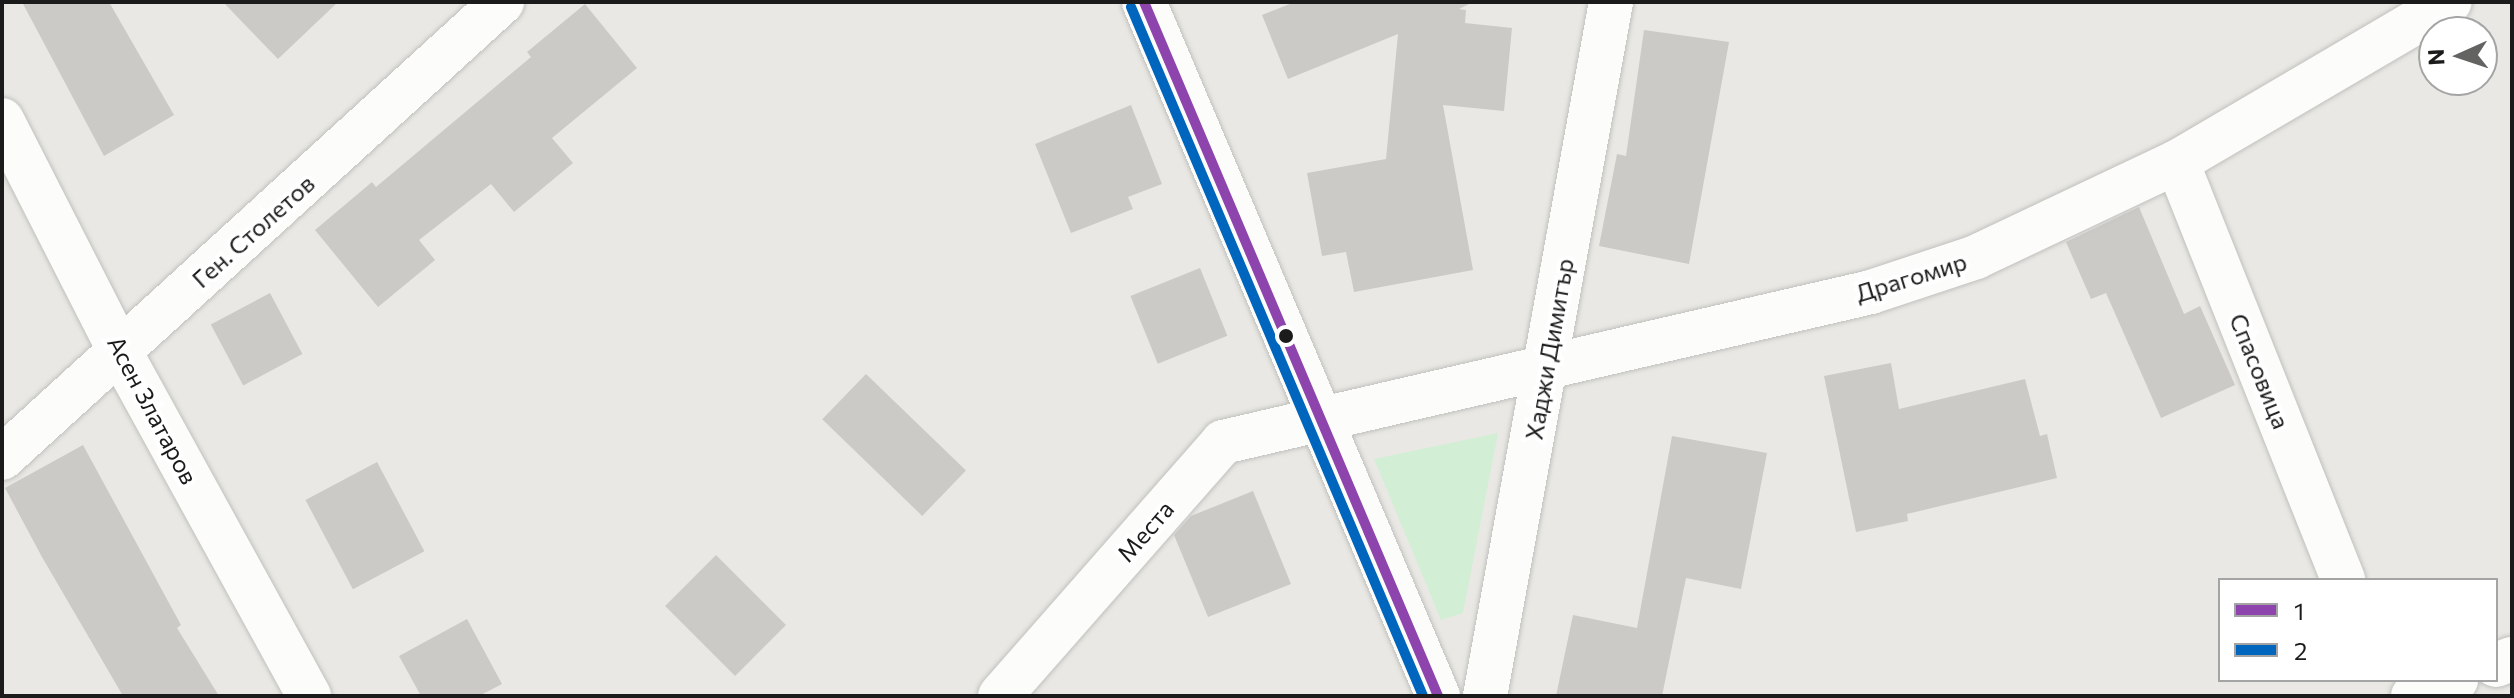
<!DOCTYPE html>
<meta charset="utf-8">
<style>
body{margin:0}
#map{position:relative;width:2514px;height:698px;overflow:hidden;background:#e9e8e4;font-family:Commissioner,sans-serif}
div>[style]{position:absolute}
.park>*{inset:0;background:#d2efd5}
.building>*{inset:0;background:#cccac7;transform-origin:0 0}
.roads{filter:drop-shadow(0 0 2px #c0c0be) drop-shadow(0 0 2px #c0c0be)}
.minor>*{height:44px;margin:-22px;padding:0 22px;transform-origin:22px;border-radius:22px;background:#fcfcfb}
.bus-1>*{height:10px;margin:-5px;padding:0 5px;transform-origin:5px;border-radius:5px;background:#8e44ad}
.bus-2>*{height:10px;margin:-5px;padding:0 5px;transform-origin:5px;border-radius:5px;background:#0065bd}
.dots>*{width:22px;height:22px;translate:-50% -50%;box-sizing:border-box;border:4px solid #fff;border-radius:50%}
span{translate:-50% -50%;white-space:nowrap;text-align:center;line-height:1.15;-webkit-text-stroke:8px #fff;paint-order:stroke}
.street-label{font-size:24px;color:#1b1b1b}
.frame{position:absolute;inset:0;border:4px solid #1b1b1b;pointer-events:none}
.legend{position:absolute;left:2218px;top:578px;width:280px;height:104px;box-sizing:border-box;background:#fff;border:2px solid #a4a4a4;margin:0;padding:10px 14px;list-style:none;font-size:24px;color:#1b1b1b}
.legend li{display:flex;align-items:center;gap:16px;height:40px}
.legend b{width:40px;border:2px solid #a4a4a4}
.north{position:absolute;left:2418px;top:16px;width:80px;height:80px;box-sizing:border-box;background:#fff;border:2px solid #a4a4a4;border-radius:50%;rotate:267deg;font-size:22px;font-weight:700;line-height:32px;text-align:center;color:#1b1b1b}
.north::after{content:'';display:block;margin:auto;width:28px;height:36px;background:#636361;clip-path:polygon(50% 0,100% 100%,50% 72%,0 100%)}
</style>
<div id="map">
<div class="park">
<i style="clip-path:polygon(1498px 433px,1463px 613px,1441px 620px,1374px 459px)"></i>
</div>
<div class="building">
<i style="clip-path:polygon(22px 2px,109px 2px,174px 115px,104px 156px)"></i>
<i style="clip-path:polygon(223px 2px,338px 2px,278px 59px)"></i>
<i style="clip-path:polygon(1295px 2px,1473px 2px,1459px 9px,1466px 10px,1465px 23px,1512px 28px,1504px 111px,1443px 105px,1473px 270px,1354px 292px,1346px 252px,1322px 256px,1307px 173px,1386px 159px,1398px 34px,1288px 79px,1262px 15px)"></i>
<i style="clip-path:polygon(585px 4px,637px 68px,552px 138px,573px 163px,514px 212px,491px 184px,419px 240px,435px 260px,378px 307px,315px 230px,372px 182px,376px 187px,531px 57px,527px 52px)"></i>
<i style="clip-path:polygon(1644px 30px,1729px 42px,1689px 264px,1599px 246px,1617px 154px,1626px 156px)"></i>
<i style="clip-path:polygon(1131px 105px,1162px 184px,1128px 197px,1133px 209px,1071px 233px,1035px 144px)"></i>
<i style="clip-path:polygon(2139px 207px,2184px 314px,2200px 306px,2235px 385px,2161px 418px,2106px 293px,2091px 299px,2066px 242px)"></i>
<i style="left:1200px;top:268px;width:73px;height:75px;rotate:68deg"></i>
<i style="left:270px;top:293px;width:69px;height:67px;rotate:62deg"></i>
<i style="clip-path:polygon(1891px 363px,1899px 409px,2025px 379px,2040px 436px,2047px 434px,2057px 478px,1907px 514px,1908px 521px,1856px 532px,1824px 376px)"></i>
<i style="left:866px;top:374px;width:139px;height:63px;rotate:44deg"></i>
<i style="clip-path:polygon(1672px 436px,1767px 453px,1741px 589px,1686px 578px,1662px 696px,1556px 696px,1573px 615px,1637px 628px)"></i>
<i style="clip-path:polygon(83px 445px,181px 625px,177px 628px,219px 696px,123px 696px,42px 557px,5px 488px)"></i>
<i style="left:377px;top:462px;width:101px;height:81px;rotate:62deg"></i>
<i style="clip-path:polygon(1253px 491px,1291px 584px,1208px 617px,1174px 535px,1191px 516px)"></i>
<i style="left:716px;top:555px;width:99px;height:72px;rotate:45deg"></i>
<i style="clip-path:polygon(467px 619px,502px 684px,479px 696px,421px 696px,399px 656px)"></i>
</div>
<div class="roads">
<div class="minor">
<i style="left:1144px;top:2px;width:754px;rotate:67.04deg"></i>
<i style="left:2px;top:120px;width:260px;rotate:63deg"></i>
<i style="left:120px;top:352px;width:393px;rotate:61.2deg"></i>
<i style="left:2177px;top:162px;width:450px;rotate:68.3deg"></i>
<i style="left:2px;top:458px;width:677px;rotate:-42.36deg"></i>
<i style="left:2496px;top:665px;width:17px;rotate:-21deg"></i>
<i style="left:1000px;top:696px;width:338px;rotate:-48.7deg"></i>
<i style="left:1223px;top:442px;width:665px;rotate:-13.03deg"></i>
<i style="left:1871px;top:292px;width:111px;rotate:-18.4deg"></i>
<i style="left:1976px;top:257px;width:222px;rotate:-25.3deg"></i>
<i style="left:2177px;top:162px;width:316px;rotate:-30.4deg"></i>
<i style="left:1485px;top:696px;width:705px;rotate:-79.71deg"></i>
<i style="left:2413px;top:696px;width:46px;rotate:-20.4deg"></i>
</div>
</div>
<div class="bus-1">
<i style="left:1144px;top:2px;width:754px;rotate:67.04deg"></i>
</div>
<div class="bus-2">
<i style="left:1131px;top:7px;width:748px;rotate:67.03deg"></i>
</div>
<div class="dots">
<i style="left:1286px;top:336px;background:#1b1b1b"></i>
</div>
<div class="street-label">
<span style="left:253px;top:231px;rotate:-42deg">Ген. Столетов</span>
<span style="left:1911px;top:277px;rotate:-17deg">Драгомир</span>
<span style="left:1549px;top:349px;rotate:-80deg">Хаджи Димитър</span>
<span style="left:2260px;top:371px;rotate:68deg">Спасовица</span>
<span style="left:153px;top:410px;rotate:62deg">Асен Златаров</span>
<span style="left:1145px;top:531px;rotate:-49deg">Места</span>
</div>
<div class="frame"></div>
<ul class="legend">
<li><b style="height:10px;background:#8e44ad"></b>1</li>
<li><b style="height:10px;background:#0065bd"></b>2</li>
</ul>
<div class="north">N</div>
</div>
